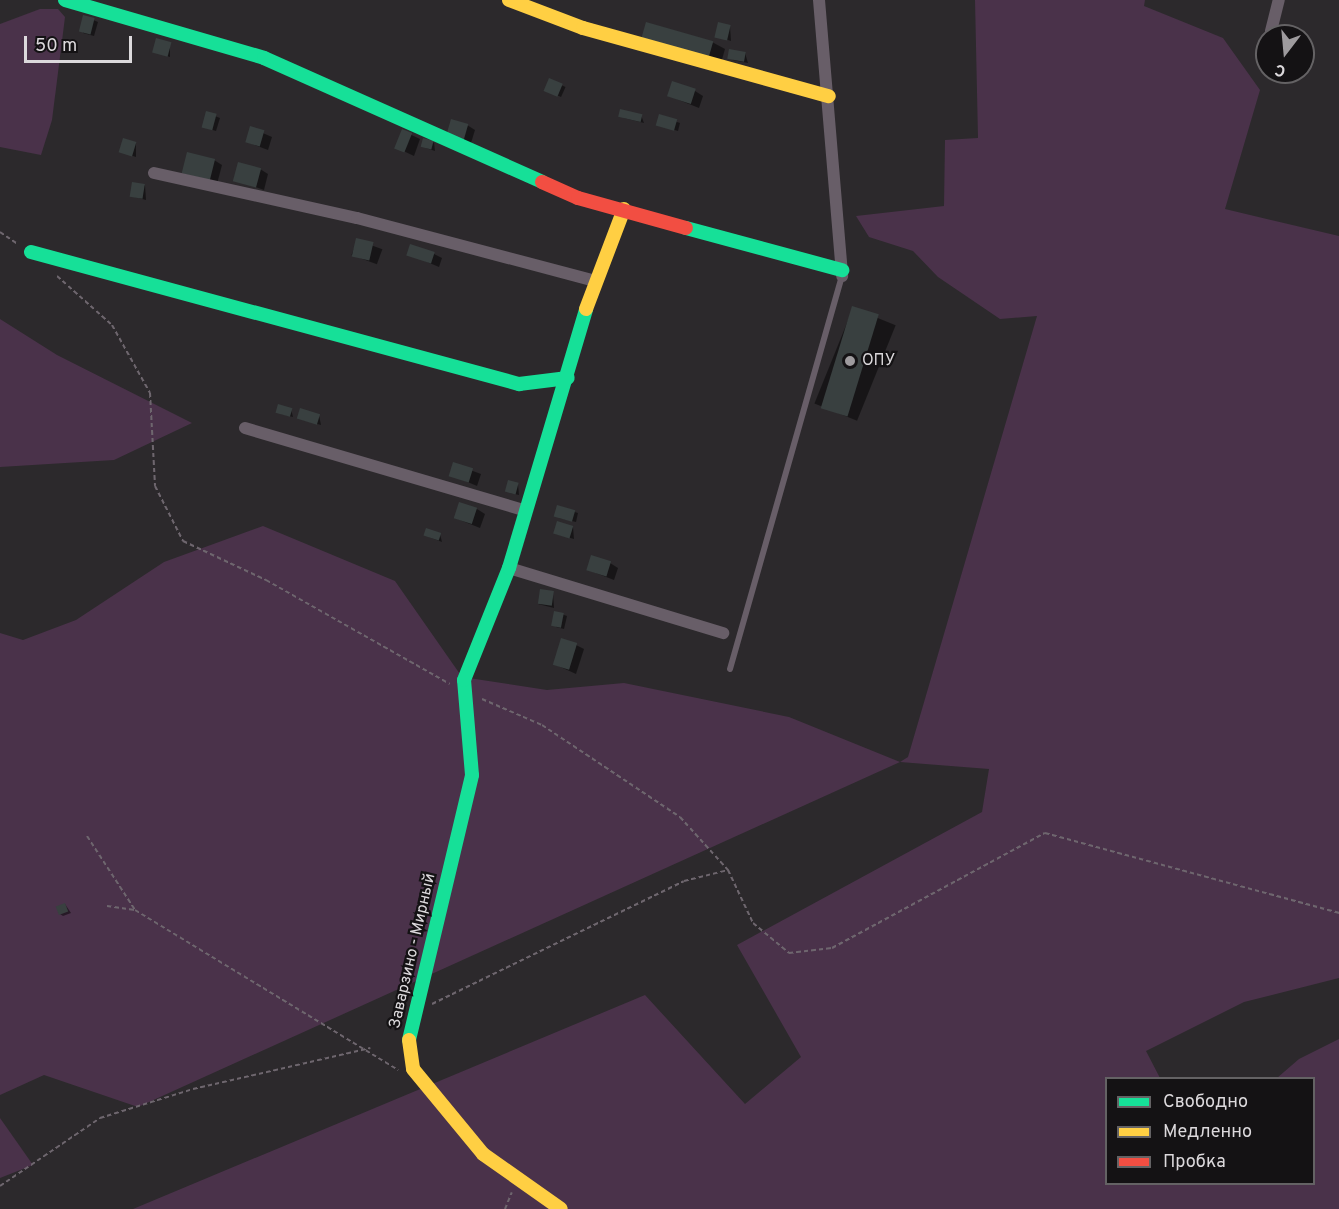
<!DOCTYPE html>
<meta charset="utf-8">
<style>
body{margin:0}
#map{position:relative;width:1339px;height:1209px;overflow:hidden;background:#2c292c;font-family:Overpass,sans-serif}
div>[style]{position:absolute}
.green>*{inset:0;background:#4a324a}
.shadow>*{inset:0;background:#0007;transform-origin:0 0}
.building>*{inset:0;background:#394040;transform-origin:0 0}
.path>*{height:2px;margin-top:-1px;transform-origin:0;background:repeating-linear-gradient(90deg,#6e666e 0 4.5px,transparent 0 7.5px)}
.lane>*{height:6px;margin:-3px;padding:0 3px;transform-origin:3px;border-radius:3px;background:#685e68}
.street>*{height:12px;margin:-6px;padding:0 6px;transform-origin:6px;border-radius:6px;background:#685e68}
.fast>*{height:14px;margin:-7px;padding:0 7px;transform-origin:7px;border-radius:7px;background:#16e098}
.slow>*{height:14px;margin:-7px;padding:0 7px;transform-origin:7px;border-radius:7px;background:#ffcf43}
.jam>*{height:14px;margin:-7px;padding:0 7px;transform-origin:7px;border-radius:7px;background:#f24e42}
.dots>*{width:16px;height:16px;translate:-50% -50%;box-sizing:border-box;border:3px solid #141214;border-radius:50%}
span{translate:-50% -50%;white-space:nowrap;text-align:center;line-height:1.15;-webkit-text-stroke:4.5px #141214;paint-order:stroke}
.poi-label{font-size:16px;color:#dcd9dc}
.left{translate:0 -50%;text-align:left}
.street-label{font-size:16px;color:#dcd9dc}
.legend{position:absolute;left:1105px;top:1077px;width:210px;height:108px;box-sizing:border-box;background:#141214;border:2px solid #646264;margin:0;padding:8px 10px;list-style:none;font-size:18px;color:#dcd9dc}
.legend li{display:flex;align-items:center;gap:12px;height:30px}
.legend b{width:30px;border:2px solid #646264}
.north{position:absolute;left:1255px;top:24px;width:60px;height:60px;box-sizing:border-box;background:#141214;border:2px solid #646264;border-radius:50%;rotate:196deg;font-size:16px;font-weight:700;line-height:24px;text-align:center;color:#dcd9dc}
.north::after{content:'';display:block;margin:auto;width:21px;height:27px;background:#9e9b9e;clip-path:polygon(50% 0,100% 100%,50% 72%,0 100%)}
.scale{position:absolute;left:24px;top:36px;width:108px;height:27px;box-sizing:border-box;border:3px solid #dcd9dc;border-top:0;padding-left:8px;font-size:18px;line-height:21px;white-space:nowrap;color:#dcd9dc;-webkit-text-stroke:4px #141214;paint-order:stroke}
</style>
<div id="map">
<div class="green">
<i style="clip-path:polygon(975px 0,1145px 0,1144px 6px,1223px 38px,1260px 90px,1225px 209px,1339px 236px,1339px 978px,1244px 1002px,1146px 1051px,1160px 1078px,1106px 1078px,1106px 1184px,1314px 1184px,1314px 1078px,1277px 1078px,1299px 1059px,1339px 1039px,1339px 1209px,133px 1209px,645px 995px,745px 1104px,801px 1057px,737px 945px,982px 812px,989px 769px,900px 762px,138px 1107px,44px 1075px,0 1095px,0 633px,23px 640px,76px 620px,164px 562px,263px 526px,395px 581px,462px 677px,547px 690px,624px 683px,789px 717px,900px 762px,908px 757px,1037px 316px,1000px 319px,938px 277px,913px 251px,869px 237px,856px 216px,944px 206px,945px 140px,978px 138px)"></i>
<i style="clip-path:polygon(40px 9px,58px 9px,65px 17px,52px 120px,41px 155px,0 147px,0 24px)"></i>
<i style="clip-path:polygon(0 319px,57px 355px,192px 423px,114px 460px,0 467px)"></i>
<i style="clip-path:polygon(0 1118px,33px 1165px,0 1178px)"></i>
</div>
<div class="shadow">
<i style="clip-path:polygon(84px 16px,98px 22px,94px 36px,83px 33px)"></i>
<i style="clip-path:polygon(730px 26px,731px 41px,716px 36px)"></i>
<i style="clip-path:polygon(644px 38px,712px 42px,725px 49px,721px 63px)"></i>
<i style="clip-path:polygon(170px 44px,170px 57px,157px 53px)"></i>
<i style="clip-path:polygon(745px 53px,748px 63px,732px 60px)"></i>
<i style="left:550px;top:80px;width:17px;height:11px;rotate:24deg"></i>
<i style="clip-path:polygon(695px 91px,703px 96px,699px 108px,669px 96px)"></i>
<i style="clip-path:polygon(207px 113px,220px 118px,216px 131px,206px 128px)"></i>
<i style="clip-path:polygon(641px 115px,644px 123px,624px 118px)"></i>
<i style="clip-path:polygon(660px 116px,680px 123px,678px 131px,661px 126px)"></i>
<i style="clip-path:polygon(467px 125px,475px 130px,471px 143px,456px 139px)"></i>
<i style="clip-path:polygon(251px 128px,272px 137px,268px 150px,247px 142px)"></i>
<i style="clip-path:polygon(403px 131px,420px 139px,414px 156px,397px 148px)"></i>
<i style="clip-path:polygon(434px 142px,435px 151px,426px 148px)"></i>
<i style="clip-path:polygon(136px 143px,136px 157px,121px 152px)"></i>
<i style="clip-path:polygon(214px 160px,222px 165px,217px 184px,192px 177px)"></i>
<i style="clip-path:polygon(260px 169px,268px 174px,264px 190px,235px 180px)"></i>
<i style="clip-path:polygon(145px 185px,146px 200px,131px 196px)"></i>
<i style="left:357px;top:240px;width:27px;height:16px;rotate:20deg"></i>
<i style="clip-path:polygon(408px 254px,434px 254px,442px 258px,439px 267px)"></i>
<i style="left:853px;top:308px;width:46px;height:103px;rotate:22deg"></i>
<i style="clip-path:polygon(291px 409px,293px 417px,281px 414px)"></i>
<i style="clip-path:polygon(319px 415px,321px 425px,303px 420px)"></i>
<i style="clip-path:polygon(454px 464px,481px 474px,477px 486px,451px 475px)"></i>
<i style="clip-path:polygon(518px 484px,519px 495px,510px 493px)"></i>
<i style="clip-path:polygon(558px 507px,578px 513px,576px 522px,559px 518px)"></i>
<i style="clip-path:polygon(477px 509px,485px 514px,480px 528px,455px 518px)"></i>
<i style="clip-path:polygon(573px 527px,574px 539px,556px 534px)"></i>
<i style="clip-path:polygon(440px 534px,442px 542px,429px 537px)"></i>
<i style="clip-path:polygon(610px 563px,618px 568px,614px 580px,588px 570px)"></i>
<i style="clip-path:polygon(553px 593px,554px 608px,538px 604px)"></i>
<i style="clip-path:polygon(555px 612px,567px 616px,564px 629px,556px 627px)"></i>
<i style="clip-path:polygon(576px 645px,584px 649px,576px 674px,554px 664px)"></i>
<i style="clip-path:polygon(65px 904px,71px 913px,63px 916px,60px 914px)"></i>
</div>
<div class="building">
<i style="left:83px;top:15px;width:12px;height:17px;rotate:14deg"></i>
<i style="left:646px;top:22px;width:70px;height:16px;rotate:16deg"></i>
<i style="left:718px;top:22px;width:13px;height:16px;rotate:13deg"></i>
<i style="left:156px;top:38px;width:16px;height:15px;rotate:15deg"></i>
<i style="left:729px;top:49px;width:17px;height:10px;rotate:10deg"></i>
<i style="left:549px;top:78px;width:15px;height:14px;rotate:23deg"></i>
<i style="left:672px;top:81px;width:25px;height:16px;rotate:18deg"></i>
<i style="left:620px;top:109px;width:23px;height:8px;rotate:13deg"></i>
<i style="left:206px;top:111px;width:11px;height:17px;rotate:15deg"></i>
<i style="left:659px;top:114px;width:19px;height:12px;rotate:16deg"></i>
<i style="left:451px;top:119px;width:18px;height:17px;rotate:16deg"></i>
<i style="left:250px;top:126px;width:15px;height:17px;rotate:16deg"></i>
<i style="left:402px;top:129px;width:11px;height:21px;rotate:22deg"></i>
<i style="left:123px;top:138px;width:14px;height:15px;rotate:17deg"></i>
<i style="left:423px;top:138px;width:11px;height:9px;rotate:15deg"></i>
<i style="left:187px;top:152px;width:29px;height:22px;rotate:14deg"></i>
<i style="left:238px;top:162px;width:24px;height:20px;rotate:15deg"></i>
<i style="left:132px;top:182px;width:13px;height:15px;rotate:9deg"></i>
<i style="left:356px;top:238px;width:18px;height:19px;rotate:13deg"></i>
<i style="left:410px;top:244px;width:26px;height:12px;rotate:18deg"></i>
<i style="left:852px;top:306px;width:28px;height:107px;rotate:17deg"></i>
<i style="left:278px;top:404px;width:15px;height:9px;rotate:16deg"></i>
<i style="left:300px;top:408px;width:21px;height:11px;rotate:17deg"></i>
<i style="left:453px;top:462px;width:21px;height:15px;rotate:17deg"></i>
<i style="left:508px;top:480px;width:11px;height:12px;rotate:15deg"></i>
<i style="left:459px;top:502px;width:19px;height:17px;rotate:18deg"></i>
<i style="left:557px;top:505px;width:19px;height:12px;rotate:16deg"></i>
<i style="left:557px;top:521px;width:17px;height:13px;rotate:17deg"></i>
<i style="left:426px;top:528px;width:16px;height:8px;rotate:18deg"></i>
<i style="left:591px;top:555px;width:21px;height:16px;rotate:17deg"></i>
<i style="left:540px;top:589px;width:14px;height:15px;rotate:8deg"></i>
<i style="left:554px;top:611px;width:10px;height:15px;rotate:11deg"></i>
<i style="left:561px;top:638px;width:17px;height:28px;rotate:17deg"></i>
<i style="left:65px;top:903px;width:9px;height:10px;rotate:69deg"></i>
</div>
<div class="path">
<i style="left:0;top:232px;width:22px;rotate:34deg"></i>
<i style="left:57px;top:276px;width:74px;rotate:41.7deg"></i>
<i style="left:112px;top:325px;width:78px;rotate:60.8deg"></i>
<i style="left:150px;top:393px;width:93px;rotate:86.9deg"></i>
<i style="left:155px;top:486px;width:62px;rotate:63deg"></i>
<i style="left:183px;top:541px;width:92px;rotate:25.2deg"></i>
<i style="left:266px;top:580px;width:211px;rotate:29.5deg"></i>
<i style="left:482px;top:699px;width:65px;rotate:23.4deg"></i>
<i style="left:542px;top:725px;width:166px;rotate:33.7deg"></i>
<i style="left:680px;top:817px;width:72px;rotate:47.8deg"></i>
<i style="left:87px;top:836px;width:88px;rotate:57deg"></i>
<i style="left:107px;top:906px;width:28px;rotate:8deg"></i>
<i style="left:135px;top:910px;width:308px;rotate:31.3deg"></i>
<i style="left:432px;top:1004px;width:280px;rotate:-26deg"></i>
<i style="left:684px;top:881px;width:45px;rotate:-14deg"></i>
<i style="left:728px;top:870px;width:59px;rotate:64.7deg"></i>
<i style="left:753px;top:923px;width:47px;rotate:39.8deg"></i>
<i style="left:789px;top:953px;width:43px;rotate:-6.6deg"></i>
<i style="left:832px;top:948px;width:242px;rotate:-28.4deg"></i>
<i style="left:1045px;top:833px;width:305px;rotate:15.2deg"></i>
<i style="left:0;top:1186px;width:121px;rotate:-34.2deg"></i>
<i style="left:100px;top:1118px;width:97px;rotate:-17.3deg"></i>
<i style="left:193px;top:1089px;width:182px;rotate:-13deg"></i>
<i style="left:505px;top:1209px;width:18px;rotate:-68deg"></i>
</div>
<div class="lane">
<i style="left:730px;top:669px;width:409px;rotate:-74.1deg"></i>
</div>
<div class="street">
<i style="left:819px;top:0;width:277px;rotate:85.2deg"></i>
<i style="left:1271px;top:31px;width:32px;rotate:-76deg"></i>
<i style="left:154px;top:173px;width:208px;rotate:12.5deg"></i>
<i style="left:357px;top:218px;width:246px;rotate:14.8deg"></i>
<i style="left:245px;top:428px;width:291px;rotate:16.4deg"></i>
<i style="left:509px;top:568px;width:224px;rotate:16.9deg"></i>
</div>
<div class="fast">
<i style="left:65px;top:0;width:207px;rotate:16.2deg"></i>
<i style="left:264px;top:58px;width:304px;rotate:24deg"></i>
<i style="left:686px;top:228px;width:162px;rotate:15.1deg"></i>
<i style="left:31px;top:252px;width:506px;rotate:15.14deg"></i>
<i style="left:519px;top:384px;width:49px;rotate:-7deg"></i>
<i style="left:409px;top:1040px;width:272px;rotate:-76.6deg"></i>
<i style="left:472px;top:775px;width:95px;rotate:-94.8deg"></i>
<i style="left:464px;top:680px;width:121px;rotate:-68.1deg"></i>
<i style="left:509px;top:568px;width:270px;rotate:-73.4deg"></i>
</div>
<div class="slow">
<i style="left:509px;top:0;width:79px;rotate:20.7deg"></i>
<i style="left:583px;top:28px;width:255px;rotate:15.5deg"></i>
<i style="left:586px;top:309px;width:107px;rotate:-69.2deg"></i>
<i style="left:409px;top:1040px;width:29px;rotate:82deg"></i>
<i style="left:413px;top:1069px;width:110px;rotate:50.5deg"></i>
<i style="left:483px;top:1154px;width:95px;rotate:35.2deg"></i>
</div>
<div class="jam">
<i style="left:542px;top:182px;width:39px;rotate:24deg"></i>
<i style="left:578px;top:198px;width:112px;rotate:15.5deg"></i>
</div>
<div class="dots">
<i style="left:850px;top:361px;background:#9e9b9e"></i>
</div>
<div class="poi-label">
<span class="left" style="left:862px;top:361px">ОПУ</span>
</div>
<div class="street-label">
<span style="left:413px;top:951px;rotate:-77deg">Заварзино - Мирный</span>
</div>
<ul class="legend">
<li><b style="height:8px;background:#16e098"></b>Свободно</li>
<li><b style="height:8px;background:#ffcf43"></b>Медленно</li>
<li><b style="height:8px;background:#f24e42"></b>Пробка</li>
</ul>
<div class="north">С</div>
<div class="scale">50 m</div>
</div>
